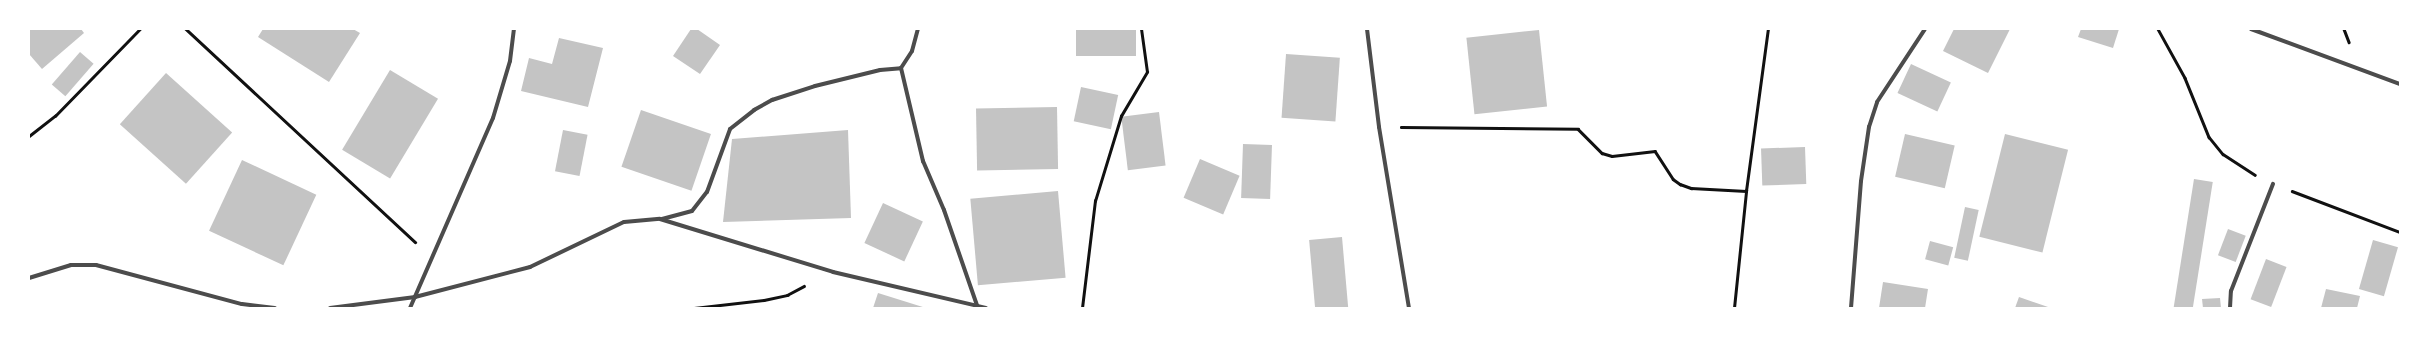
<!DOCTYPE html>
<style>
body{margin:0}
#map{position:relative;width:2429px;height:337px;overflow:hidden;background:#fff;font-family:"Open Sans",sans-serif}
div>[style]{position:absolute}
.building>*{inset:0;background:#c4c4c4;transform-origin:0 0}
.path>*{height:2.5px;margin:-1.25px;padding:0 1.25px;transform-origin:1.25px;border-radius:1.25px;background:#111}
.minor>*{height:4px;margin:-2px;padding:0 2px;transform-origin:2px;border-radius:2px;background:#4c4c4c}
span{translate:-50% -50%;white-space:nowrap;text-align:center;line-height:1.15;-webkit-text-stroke:3.5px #fff;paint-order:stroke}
.frame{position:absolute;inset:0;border:30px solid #fff;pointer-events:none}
</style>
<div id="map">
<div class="building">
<i style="clip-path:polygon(29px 29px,81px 29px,84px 33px,42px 69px,29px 54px)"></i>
<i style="clip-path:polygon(263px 29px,353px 29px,360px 33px,329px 82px,258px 37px)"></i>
<i style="clip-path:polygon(691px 29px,697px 29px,720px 45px,700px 74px,673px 56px)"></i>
<i style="left:1076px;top:29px;width:60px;height:27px"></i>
<i style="clip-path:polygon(1954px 29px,2010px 29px,1988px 73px,1943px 51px)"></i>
<i style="clip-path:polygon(2081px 29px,2119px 29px,2113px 48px,2078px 37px)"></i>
<i style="left:1539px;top:30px;width:77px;height:73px;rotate:84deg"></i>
<i style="clip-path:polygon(559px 38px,603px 48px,588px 107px,521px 91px,529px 58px,552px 64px)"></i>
<i style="left:80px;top:52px;width:18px;height:43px;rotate:41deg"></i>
<i style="left:1286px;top:54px;width:54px;height:64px;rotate:4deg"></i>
<i style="left:1911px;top:64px;width:44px;height:32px;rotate:25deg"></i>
<i style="left:390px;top:70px;width:56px;height:93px;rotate:31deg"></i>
<i style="left:166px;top:73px;width:89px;height:69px;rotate:42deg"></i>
<i style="left:1081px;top:87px;width:38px;height:35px;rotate:12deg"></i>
<i style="left:1057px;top:107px;width:62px;height:81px;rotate:89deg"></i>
<i style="left:641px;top:110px;width:74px;height:60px;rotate:19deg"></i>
<i style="left:1159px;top:112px;width:54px;height:38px;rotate:83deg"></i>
<i style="left:563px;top:130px;width:25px;height:42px;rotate:11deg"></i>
<i style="clip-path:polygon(848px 130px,851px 218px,723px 222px,732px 139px)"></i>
<i style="left:1905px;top:134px;width:51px;height:44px;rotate:13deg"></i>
<i style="left:2005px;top:134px;width:65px;height:106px;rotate:14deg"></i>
<i style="left:1243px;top:144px;width:29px;height:54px;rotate:2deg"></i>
<i style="left:1805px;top:147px;width:37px;height:44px;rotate:88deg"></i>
<i style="left:1200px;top:159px;width:43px;height:42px;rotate:23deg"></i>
<i style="left:242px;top:160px;width:82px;height:78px;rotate:25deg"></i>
<i style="left:2194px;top:179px;width:19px;height:131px;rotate:9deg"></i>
<i style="left:1058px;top:191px;width:87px;height:88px;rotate:85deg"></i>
<i style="left:883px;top:203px;width:44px;height:44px;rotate:25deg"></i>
<i style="left:1965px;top:207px;width:14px;height:52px;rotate:12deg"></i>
<i style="left:2228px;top:229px;width:19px;height:28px;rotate:21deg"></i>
<i style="left:1342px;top:237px;width:71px;height:33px;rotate:85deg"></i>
<i style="left:2373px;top:240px;width:26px;height:51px;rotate:16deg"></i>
<i style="left:1930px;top:241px;width:24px;height:19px;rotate:15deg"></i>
<i style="left:2266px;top:259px;width:22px;height:43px;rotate:21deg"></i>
<i style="clip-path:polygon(1883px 282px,1928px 289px,1925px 308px,1879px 308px)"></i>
<i style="clip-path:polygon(2326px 289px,2360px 296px,2357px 308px,2321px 308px)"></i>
<i style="clip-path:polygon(878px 293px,926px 308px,873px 308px)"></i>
<i style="clip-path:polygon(2019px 297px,2051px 308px,2015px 308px)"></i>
<i style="clip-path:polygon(2220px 298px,2221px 308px,2203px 308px,2202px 299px)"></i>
</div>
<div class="path">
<i style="left:186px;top:29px;width:313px;rotate:42.9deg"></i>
<i style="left:2158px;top:29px;width:56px;rotate:61.1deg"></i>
<i style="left:2185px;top:78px;width:64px;rotate:67.9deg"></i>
<i style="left:2209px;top:137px;width:22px;rotate:51deg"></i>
<i style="left:2223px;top:154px;width:38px;rotate:33deg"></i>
<i style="left:2344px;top:29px;width:14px;rotate:69deg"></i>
<i style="left:1401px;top:127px;width:177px;rotate:0.6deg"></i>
<i style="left:1578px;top:129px;width:34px;rotate:45deg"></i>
<i style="left:1602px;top:153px;width:10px;rotate:17deg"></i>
<i style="left:1612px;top:156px;width:43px;rotate:-6.6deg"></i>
<i style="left:1655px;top:151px;width:33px;rotate:57deg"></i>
<i style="left:1673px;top:179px;width:9px;rotate:36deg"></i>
<i style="left:1680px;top:184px;width:12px;rotate:20deg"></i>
<i style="left:1691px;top:188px;width:55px;rotate:3.1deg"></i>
<i style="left:29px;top:136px;width:33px;rotate:-38deg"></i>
<i style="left:55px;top:116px;width:122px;rotate:-45.7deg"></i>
<i style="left:2292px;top:191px;width:116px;rotate:20.8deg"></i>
<i style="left:694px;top:308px;width:70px;rotate:-6.5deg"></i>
<i style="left:764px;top:300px;width:24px;rotate:-12deg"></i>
<i style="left:787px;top:295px;width:19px;rotate:-28deg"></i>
<i style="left:1082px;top:308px;width:108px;rotate:-83.1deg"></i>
<i style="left:1095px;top:201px;width:89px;rotate:-73deg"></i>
<i style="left:1121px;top:116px;width:51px;rotate:-59.4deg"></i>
<i style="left:1147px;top:72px;width:43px;rotate:-97.9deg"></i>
<i style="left:1734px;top:308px;width:118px;rotate:-84.1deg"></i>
<i style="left:1746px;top:191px;width:163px;rotate:-82.3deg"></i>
</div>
<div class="minor">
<i style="left:1367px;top:29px;width:99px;rotate:83deg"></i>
<i style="left:1379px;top:127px;width:183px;rotate:80.6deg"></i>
<i style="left:2251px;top:29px;width:159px;rotate:20.3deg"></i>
<i style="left:901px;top:68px;width:96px;rotate:76.7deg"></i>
<i style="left:923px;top:161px;width:53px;rotate:66.8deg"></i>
<i style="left:944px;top:210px;width:104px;rotate:70.9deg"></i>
<i style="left:662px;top:219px;width:31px;rotate:-15deg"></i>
<i style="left:692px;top:211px;width:24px;rotate:-52deg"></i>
<i style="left:707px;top:192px;width:67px;rotate:-69.9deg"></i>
<i style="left:730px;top:129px;width:31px;rotate:-38deg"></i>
<i style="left:754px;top:110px;width:21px;rotate:-29deg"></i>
<i style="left:772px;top:100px;width:45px;rotate:-18deg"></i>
<i style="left:815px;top:86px;width:67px;rotate:-13.8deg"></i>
<i style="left:880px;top:70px;width:21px;rotate:-5deg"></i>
<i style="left:901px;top:68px;width:20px;rotate:-57deg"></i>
<i style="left:912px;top:51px;width:23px;rotate:-75deg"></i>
<i style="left:29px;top:278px;width:44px;rotate:-17.2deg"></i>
<i style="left:71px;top:265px;width:25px"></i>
<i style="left:96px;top:265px;width:151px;rotate:15deg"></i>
<i style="left:242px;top:304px;width:33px;rotate:7deg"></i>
<i style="left:330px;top:308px;width:86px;rotate:-7.4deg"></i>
<i style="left:415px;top:297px;width:119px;rotate:-14.6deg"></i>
<i style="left:530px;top:267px;width:104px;rotate:-25.6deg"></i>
<i style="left:624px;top:222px;width:36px;rotate:-5deg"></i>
<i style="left:660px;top:219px;width:181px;rotate:17deg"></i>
<i style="left:833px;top:272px;width:157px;rotate:13.2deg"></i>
<i style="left:410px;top:308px;width:207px;rotate:-66.4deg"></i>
<i style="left:493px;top:118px;width:59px;rotate:-73.4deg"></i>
<i style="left:510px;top:61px;width:32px;rotate:-83deg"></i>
<i style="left:1851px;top:308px;width:127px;rotate:-85.5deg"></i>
<i style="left:1861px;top:181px;width:55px;rotate:-81.6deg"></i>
<i style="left:1869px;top:127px;width:26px;rotate:-72deg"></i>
<i style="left:1877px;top:102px;width:87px;rotate:-56.7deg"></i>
<i style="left:2230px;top:308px;width:17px;rotate:-87deg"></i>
<i style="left:2231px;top:291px;width:115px;rotate:-68.6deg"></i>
</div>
<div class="frame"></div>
</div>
